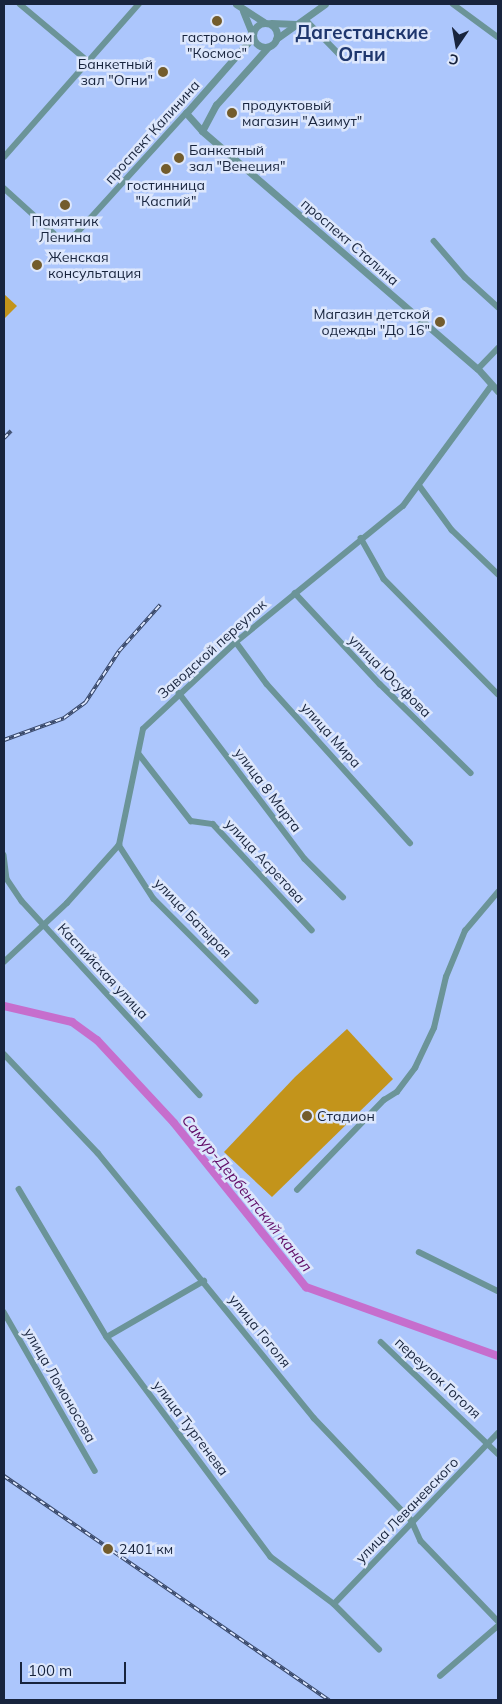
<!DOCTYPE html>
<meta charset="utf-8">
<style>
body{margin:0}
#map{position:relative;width:502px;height:1704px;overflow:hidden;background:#acc6fc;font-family:Mulish,sans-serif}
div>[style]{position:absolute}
.green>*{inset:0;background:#c3941b}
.canal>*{height:8px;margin:-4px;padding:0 4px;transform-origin:4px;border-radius:4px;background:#c66ecd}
.minor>*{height:5.5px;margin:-2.75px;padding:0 2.75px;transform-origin:2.75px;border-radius:2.75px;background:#6b9498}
.tertiary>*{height:7px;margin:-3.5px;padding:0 3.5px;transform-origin:3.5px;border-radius:3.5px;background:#6b9498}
.tertiary>.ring{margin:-3.5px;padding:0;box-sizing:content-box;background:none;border:7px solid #6b9498;border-radius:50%}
.rail>*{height:4px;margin-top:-2px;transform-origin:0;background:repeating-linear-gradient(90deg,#dde7fc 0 5.5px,#3a4969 0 11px);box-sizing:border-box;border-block:1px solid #3a4969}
.dots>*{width:14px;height:14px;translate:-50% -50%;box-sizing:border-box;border:2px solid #dde7fc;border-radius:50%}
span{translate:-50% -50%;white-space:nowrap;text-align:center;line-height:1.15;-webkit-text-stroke:5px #dde7fc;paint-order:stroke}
.poi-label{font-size:14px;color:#18243d}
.right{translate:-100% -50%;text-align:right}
.left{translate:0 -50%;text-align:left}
.street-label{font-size:14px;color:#18243d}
.water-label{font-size:15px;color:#600b67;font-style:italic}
.district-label{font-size:19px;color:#1f376e;font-weight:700}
.frame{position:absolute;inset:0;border:5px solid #18243d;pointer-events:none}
.north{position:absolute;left:432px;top:20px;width:50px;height:50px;-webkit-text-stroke:4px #dde7fc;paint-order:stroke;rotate:192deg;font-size:14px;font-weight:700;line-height:20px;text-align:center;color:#18243d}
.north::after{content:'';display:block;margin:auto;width:18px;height:22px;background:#18243d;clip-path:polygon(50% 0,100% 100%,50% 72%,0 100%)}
.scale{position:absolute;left:20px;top:1662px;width:106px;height:22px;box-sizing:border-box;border:2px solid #18243d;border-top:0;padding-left:6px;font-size:15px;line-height:18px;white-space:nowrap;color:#18243d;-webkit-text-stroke:4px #dde7fc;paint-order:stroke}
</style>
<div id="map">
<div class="green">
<i style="clip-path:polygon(4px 294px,17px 306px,4px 319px)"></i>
<i style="clip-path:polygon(347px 1029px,393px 1079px,272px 1197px,224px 1152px,295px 1077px)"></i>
</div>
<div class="canal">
<i style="left:4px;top:1006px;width:70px;rotate:13.2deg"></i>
<i style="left:72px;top:1022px;width:31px;rotate:36deg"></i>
<i style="left:97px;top:1040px;width:113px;rotate:47.1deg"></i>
<i style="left:174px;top:1123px;width:211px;rotate:51.2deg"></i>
<i style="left:306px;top:1287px;width:204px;rotate:19.8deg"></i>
</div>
<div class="minor">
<i style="left:20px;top:4px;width:89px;rotate:40deg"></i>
<i style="left:453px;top:4px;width:56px;rotate:36.3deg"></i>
<i style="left:306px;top:20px;width:56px;rotate:45.7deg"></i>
<i style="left:4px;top:157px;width:204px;rotate:-48.6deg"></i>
<i style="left:4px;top:188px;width:72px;rotate:42.2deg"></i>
<i style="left:57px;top:236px;width:10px;rotate:17deg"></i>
<i style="left:67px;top:239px;width:10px;rotate:-29deg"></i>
<i style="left:76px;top:234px;width:164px;rotate:-47.7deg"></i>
<i style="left:434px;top:241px;width:48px;rotate:49.3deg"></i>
<i style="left:465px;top:277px;width:45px;rotate:42.3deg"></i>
<i style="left:478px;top:369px;width:29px;rotate:-46deg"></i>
<i style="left:419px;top:485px;width:56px;rotate:53.7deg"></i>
<i style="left:452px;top:530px;width:64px;rotate:43.7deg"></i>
<i style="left:361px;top:538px;width:47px;rotate:60.7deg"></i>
<i style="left:384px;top:579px;width:162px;rotate:45.3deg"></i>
<i style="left:295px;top:593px;width:125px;rotate:47deg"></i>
<i style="left:380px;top:684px;width:127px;rotate:44.4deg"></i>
<i style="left:236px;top:642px;width:52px;rotate:53.6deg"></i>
<i style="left:267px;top:684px;width:214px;rotate:48deg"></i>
<i style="left:179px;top:693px;width:208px;rotate:52.8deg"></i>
<i style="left:305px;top:859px;width:54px;rotate:45deg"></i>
<i style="left:139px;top:754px;width:85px;rotate:52.2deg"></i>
<i style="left:191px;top:821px;width:22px;rotate:8deg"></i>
<i style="left:213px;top:824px;width:145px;rotate:47deg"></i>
<i style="left:119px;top:845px;width:64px;rotate:57.1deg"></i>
<i style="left:154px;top:899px;width:144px;rotate:45deg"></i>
<i style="left:4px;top:855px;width:24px;rotate:83deg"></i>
<i style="left:7px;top:879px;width:27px;rotate:56deg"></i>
<i style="left:22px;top:901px;width:263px;rotate:47.5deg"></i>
<i style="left:4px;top:962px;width:86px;rotate:-43.1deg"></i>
<i style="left:67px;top:903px;width:78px;rotate:-48.1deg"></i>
<i style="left:119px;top:845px;width:118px;rotate:-78.3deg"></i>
<i style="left:143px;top:729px;width:127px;rotate:-43.1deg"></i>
<i style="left:236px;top:642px;width:215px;rotate:-39.2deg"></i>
<i style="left:403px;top:506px;width:150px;rotate:-53.7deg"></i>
<i style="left:4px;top:1054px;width:137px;rotate:46.5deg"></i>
<i style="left:98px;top:1153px;width:342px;rotate:50.8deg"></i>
<i style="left:314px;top:1418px;width:142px;rotate:46.4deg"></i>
<i style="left:412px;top:1521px;width:22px;rotate:66deg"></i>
<i style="left:421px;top:1541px;width:111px;rotate:46.1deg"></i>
<i style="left:19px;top:1189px;width:172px;rotate:59.3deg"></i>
<i style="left:107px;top:1337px;width:274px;rotate:53.3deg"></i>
<i style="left:271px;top:1557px;width:79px;rotate:36.7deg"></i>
<i style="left:334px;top:1604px;width:64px;rotate:45deg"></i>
<i style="left:297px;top:1190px;width:125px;rotate:-46deg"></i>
<i style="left:384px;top:1100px;width:15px;rotate:-32deg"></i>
<i style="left:397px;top:1092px;width:30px;rotate:-53deg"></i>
<i style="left:415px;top:1068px;width:44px;rotate:-64.6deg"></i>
<i style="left:434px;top:1028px;width:52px;rotate:-76.8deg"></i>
<i style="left:446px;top:977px;width:50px;rotate:-67.6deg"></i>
<i style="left:465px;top:931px;width:51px;rotate:-49.8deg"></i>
<i style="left:419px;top:1252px;width:88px;rotate:26.3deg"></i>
<i style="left:4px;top:1312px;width:183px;rotate:60.2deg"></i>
<i style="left:107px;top:1337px;width:112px;rotate:-30deg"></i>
<i style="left:381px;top:1342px;width:162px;rotate:43.7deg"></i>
<i style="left:334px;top:1604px;width:237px;rotate:-46.2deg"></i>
<i style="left:440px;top:1676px;width:77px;rotate:-40.8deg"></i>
</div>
<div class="tertiary">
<i style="left:236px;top:4px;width:33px;rotate:33deg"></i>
<i style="left:243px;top:11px;width:24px;rotate:68deg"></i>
<i class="ring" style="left:253px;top:23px;width:17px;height:17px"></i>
<i style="left:271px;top:23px;width:26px;rotate:2deg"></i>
<i style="left:252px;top:38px;width:100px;rotate:131.3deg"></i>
<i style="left:186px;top:113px;width:24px;rotate:48deg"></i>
<i style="left:202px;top:131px;width:364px;rotate:40.8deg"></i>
<i style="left:478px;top:369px;width:30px;rotate:48deg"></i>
<i style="left:276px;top:39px;width:60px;rotate:-35.5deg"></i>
<i style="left:202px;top:131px;width:30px;rotate:-62deg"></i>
<i style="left:216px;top:105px;width:78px;rotate:-48.1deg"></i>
</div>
<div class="rail">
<i style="left:4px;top:438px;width:10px;rotate:-45deg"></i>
<i style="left:4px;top:740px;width:64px;rotate:-20.1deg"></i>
<i style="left:64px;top:718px;width:26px;rotate:-36deg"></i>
<i style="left:85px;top:703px;width:62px;rotate:-56.8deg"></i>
<i style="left:119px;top:651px;width:62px;rotate:-48.3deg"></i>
<i style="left:4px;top:1476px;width:395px;rotate:34.6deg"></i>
</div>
<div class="dots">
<i style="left:217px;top:21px;background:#735c2c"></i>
<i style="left:163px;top:72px;background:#735c2c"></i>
<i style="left:232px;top:113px;background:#735c2c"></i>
<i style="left:179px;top:158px;background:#735c2c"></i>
<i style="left:166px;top:169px;background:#735c2c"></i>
<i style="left:65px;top:205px;background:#735c2c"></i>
<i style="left:37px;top:265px;background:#735c2c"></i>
<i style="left:440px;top:322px;background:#735c2c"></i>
<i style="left:307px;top:1116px;background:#735c2c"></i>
<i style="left:108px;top:1549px;background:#735c2c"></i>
</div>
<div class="poi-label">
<span style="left:217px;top:45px">гастроном<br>"Космос"</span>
<span class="right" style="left:153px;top:72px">Банкетный<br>зал "Огни"</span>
<span class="left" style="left:242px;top:113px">продуктовый<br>магазин "Азимут"</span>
<span class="left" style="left:189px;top:158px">Банкетный<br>зал "Венеция"</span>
<span style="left:166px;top:193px">гостинница<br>"Каспий"</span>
<span style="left:65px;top:229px">Памятник<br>Ленина</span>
<span class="left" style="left:48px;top:265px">Женская<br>консультация</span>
<span class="right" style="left:430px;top:322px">Магазин детской<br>одежды "До 16"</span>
<span class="left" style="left:317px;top:1116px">Стадион</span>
<span class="left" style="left:119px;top:1549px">2401 км</span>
</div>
<div class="street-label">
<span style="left:152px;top:132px;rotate:-48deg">проспект Калинина</span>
<span style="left:350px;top:242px;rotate:41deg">проспект Сталина</span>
<span style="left:212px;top:649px;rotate:-42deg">Заводской переулок</span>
<span style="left:390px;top:676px;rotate:45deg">улица Юсуфова</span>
<span style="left:331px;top:735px;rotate:48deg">улица Мира</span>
<span style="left:268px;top:790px;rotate:53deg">улица 8 Марта</span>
<span style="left:265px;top:861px;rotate:47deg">улица Асретова</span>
<span style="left:193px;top:918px;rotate:46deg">улица Батырая</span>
<span style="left:103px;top:971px;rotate:47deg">Каспийская улица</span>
<span style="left:260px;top:1331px;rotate:51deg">улица Гоголя</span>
<span style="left:438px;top:1378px;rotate:43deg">переулок Гоголя</span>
<span style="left:60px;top:1385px;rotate:60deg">улица Ломоносова</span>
<span style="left:191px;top:1428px;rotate:53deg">улица Тургенева</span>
<span style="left:407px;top:1510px;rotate:-46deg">улица Леваневского</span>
</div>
<div class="water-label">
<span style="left:247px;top:1193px;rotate:51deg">Самур-Дербентский канал</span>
</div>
<div class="district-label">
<span style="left:362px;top:44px">Дагестанские<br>Огни</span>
</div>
<div class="frame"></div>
<div class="north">С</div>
<div class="scale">100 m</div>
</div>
